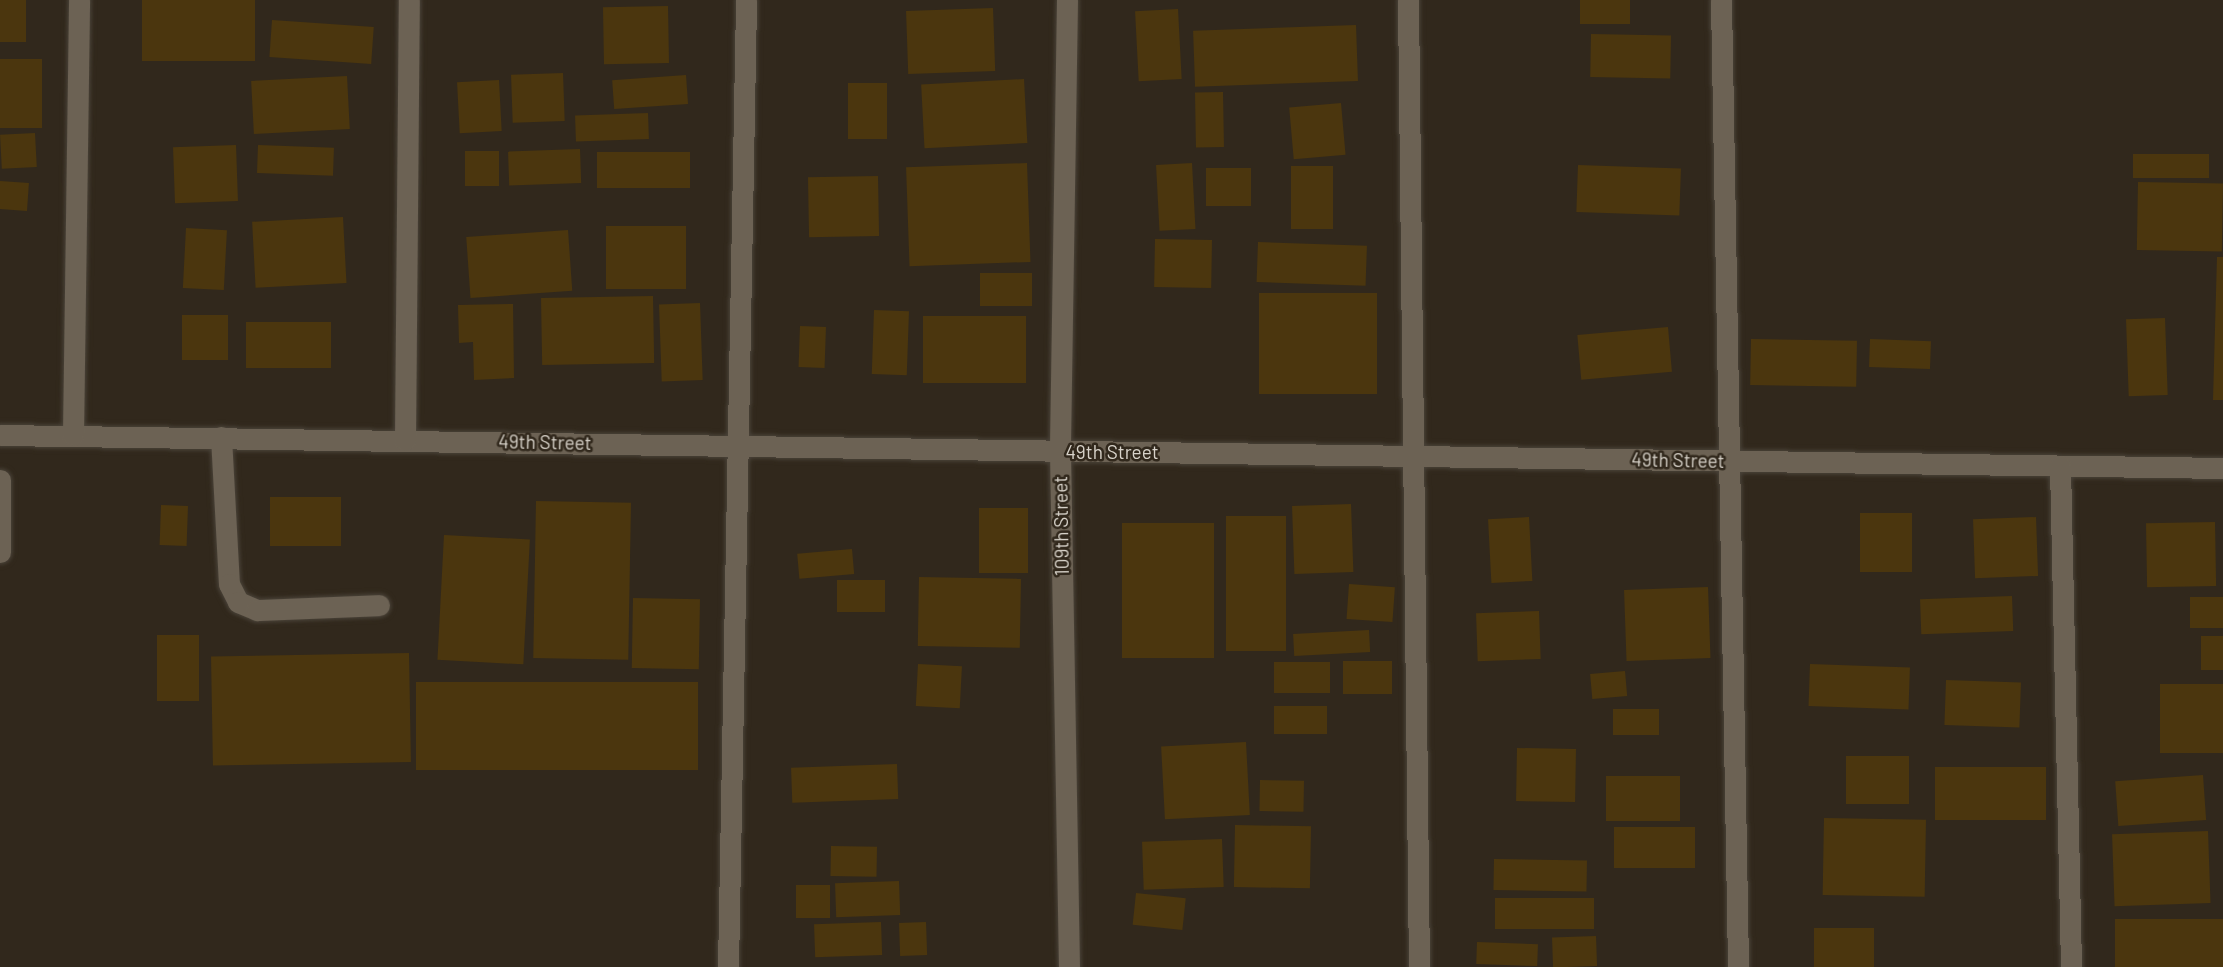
<!DOCTYPE html>
<style>
body{margin:0}
#map{position:relative;width:2223px;height:967px;overflow:hidden;background:#31281c;font-family:Barlow,sans-serif}
div>[style]{position:absolute}
.building>*{inset:0;background:#4b360e;transform-origin:0 0}
.roads{filter:drop-shadow(0 0 2px #4a4339) drop-shadow(0 0 2px #4a4339)}
.lane>*{height:21px;margin:-10.5px;padding:0 10.5px;transform-origin:10.5px;border-radius:10.5px;background:#6c6254}
.street>*{height:21px;margin:-10.5px;padding:0 10.5px;transform-origin:10.5px;border-radius:10.5px;background:#6c6254}
span{translate:-50% -50%;white-space:nowrap;text-align:center;line-height:1.15;-webkit-text-stroke:5px #31281c;paint-order:stroke}
.street-label{font-size:19px;color:#d8d3ca}
</style>
<div id="map">
<div class="building">
<i style="left:0;top:0;width:26px;height:42px"></i>
<i style="left:142px;top:0;width:113px;height:61px"></i>
<i style="left:1580px;top:0;width:50px;height:24px"></i>
<i style="left:668px;top:6px;width:57px;height:65px;rotate:89deg"></i>
<i style="left:993px;top:8px;width:63px;height:87px;rotate:88deg"></i>
<i style="left:1178px;top:9px;width:70px;height:43px;rotate:87deg"></i>
<i style="left:272px;top:20px;width:102px;height:37px;rotate:4deg"></i>
<i style="left:1356px;top:25px;width:56px;height:163px;rotate:88deg"></i>
<i style="left:1591px;top:34px;width:80px;height:43px;rotate:1deg"></i>
<i style="left:0;top:59px;width:42px;height:69px"></i>
<i style="left:563px;top:73px;width:48px;height:52px;rotate:88deg"></i>
<i style="left:686px;top:75px;width:29px;height:74px;rotate:86deg"></i>
<i style="left:347px;top:76px;width:53px;height:96px;rotate:87deg"></i>
<i style="left:1024px;top:79px;width:64px;height:103px;rotate:87deg"></i>
<i style="left:499px;top:80px;width:51px;height:42px;rotate:87deg"></i>
<i style="left:848px;top:83px;width:39px;height:56px"></i>
<i style="left:1223px;top:92px;width:55px;height:28px;rotate:89deg"></i>
<i style="left:1341px;top:103px;width:52px;height:52px;rotate:85deg"></i>
<i style="left:648px;top:113px;width:26px;height:73px;rotate:88deg"></i>
<i style="left:35px;top:133px;width:34px;height:35px;rotate:87deg"></i>
<i style="left:236px;top:145px;width:56px;height:63px;rotate:88deg"></i>
<i style="left:258px;top:145px;width:76px;height:28px;rotate:2deg"></i>
<i style="left:580px;top:149px;width:34px;height:72px;rotate:88deg"></i>
<i style="left:499px;top:151px;width:35px;height:34px;rotate:90deg"></i>
<i style="left:597px;top:152px;width:93px;height:36px"></i>
<i style="left:2133px;top:154px;width:76px;height:24px"></i>
<i style="left:1027px;top:163px;width:99px;height:121px;rotate:88deg"></i>
<i style="left:1192px;top:163px;width:66px;height:36px;rotate:87deg"></i>
<i style="left:1578px;top:165px;width:103px;height:47px;rotate:2deg"></i>
<i style="left:1291px;top:166px;width:42px;height:63px"></i>
<i style="left:1206px;top:168px;width:45px;height:38px"></i>
<i style="left:878px;top:176px;width:60px;height:70px;rotate:89deg"></i>
<i style="left:0;top:181px;width:29px;height:28px;rotate:4deg"></i>
<i style="left:2138px;top:182px;width:85px;height:68px;rotate:1deg"></i>
<i style="left:343px;top:217px;width:66px;height:91px;rotate:87deg"></i>
<i style="left:606px;top:226px;width:80px;height:63px"></i>
<i style="left:186px;top:228px;width:41px;height:60px;rotate:3deg"></i>
<i style="left:568px;top:230px;width:61px;height:102px;rotate:86deg"></i>
<i style="left:1155px;top:239px;width:57px;height:48px;rotate:1deg"></i>
<i style="left:1258px;top:242px;width:109px;height:40px;rotate:2deg"></i>
<i style="clip-path:polygon(2217px 257px,2223px 257px,2223px 400px,2213px 400px)"></i>
<i style="left:1032px;top:273px;width:33px;height:52px;rotate:90deg"></i>
<i style="left:1259px;top:293px;width:118px;height:101px"></i>
<i style="left:653px;top:296px;width:67px;height:112px;rotate:89deg"></i>
<i style="left:700px;top:303px;width:77px;height:41px;rotate:88deg"></i>
<i style="clip-path:polygon(513px 304px,514px 378px,474px 380px,473px 342px,459px 343px,458px 305px)"></i>
<i style="left:874px;top:310px;width:35px;height:64px;rotate:2deg"></i>
<i style="left:182px;top:315px;width:46px;height:45px"></i>
<i style="left:1026px;top:316px;width:67px;height:103px;rotate:90deg"></i>
<i style="left:2165px;top:318px;width:77px;height:39px;rotate:88deg"></i>
<i style="left:246px;top:322px;width:85px;height:46px"></i>
<i style="left:800px;top:326px;width:26px;height:41px;rotate:2deg"></i>
<i style="left:1668px;top:327px;width:45px;height:91px;rotate:85deg"></i>
<i style="left:1751px;top:339px;width:106px;height:46px;rotate:1deg"></i>
<i style="left:1870px;top:339px;width:61px;height:28px;rotate:2deg"></i>
<i style="left:270px;top:497px;width:71px;height:49px"></i>
<i style="left:536px;top:501px;width:95px;height:157px;rotate:1deg"></i>
<i style="left:1351px;top:504px;width:68px;height:59px;rotate:88deg"></i>
<i style="left:161px;top:505px;width:27px;height:40px;rotate:2deg"></i>
<i style="left:1028px;top:508px;width:65px;height:49px;rotate:90deg"></i>
<i style="left:1860px;top:513px;width:52px;height:59px"></i>
<i style="left:1286px;top:516px;width:135px;height:60px;rotate:90deg"></i>
<i style="left:1529px;top:517px;width:64px;height:41px;rotate:87deg"></i>
<i style="left:2036px;top:517px;width:59px;height:63px;rotate:88deg"></i>
<i style="left:2215px;top:522px;width:64px;height:69px;rotate:89deg"></i>
<i style="left:1122px;top:523px;width:92px;height:135px"></i>
<i style="left:444px;top:535px;width:86px;height:125px;rotate:3deg"></i>
<i style="left:852px;top:549px;width:25px;height:55px;rotate:85deg"></i>
<i style="left:919px;top:577px;width:102px;height:69px;rotate:1deg"></i>
<i style="left:885px;top:580px;width:32px;height:48px;rotate:90deg"></i>
<i style="left:1349px;top:584px;width:46px;height:35px;rotate:4deg"></i>
<i style="left:1708px;top:587px;width:71px;height:84px;rotate:88deg"></i>
<i style="left:2012px;top:596px;width:35px;height:92px;rotate:88deg"></i>
<i style="left:2223px;top:597px;width:31px;height:33px;rotate:90deg"></i>
<i style="left:633px;top:598px;width:67px;height:70px;rotate:1deg"></i>
<i style="left:1539px;top:611px;width:48px;height:63px;rotate:88deg"></i>
<i style="left:1369px;top:630px;width:22px;height:76px;rotate:87deg"></i>
<i style="left:157px;top:635px;width:42px;height:66px"></i>
<i style="left:2201px;top:636px;width:22px;height:34px"></i>
<i style="left:409px;top:653px;width:109px;height:198px;rotate:89deg"></i>
<i style="left:1343px;top:661px;width:49px;height:33px"></i>
<i style="left:1274px;top:662px;width:56px;height:31px"></i>
<i style="left:918px;top:664px;width:44px;height:42px;rotate:3deg"></i>
<i style="left:1810px;top:664px;width:100px;height:42px;rotate:2deg"></i>
<i style="left:1625px;top:671px;width:25px;height:35px;rotate:85deg"></i>
<i style="left:1946px;top:680px;width:75px;height:45px;rotate:2deg"></i>
<i style="left:416px;top:682px;width:282px;height:88px"></i>
<i style="left:2223px;top:684px;width:69px;height:63px;rotate:90deg"></i>
<i style="left:1327px;top:706px;width:28px;height:53px;rotate:90deg"></i>
<i style="left:1613px;top:709px;width:46px;height:26px"></i>
<i style="left:1246px;top:742px;width:73px;height:85px;rotate:87deg"></i>
<i style="left:1517px;top:748px;width:59px;height:53px;rotate:1deg"></i>
<i style="left:1846px;top:756px;width:63px;height:48px"></i>
<i style="left:897px;top:764px;width:35px;height:106px;rotate:88deg"></i>
<i style="left:2046px;top:767px;width:53px;height:111px;rotate:90deg"></i>
<i style="left:2203px;top:775px;width:45px;height:88px;rotate:86deg"></i>
<i style="left:1606px;top:776px;width:74px;height:45px"></i>
<i style="left:1260px;top:780px;width:44px;height:31px;rotate:1deg"></i>
<i style="left:1824px;top:818px;width:102px;height:77px;rotate:1deg"></i>
<i style="left:1235px;top:825px;width:76px;height:62px;rotate:1deg"></i>
<i style="left:1614px;top:827px;width:81px;height:41px"></i>
<i style="left:2208px;top:831px;width:72px;height:96px;rotate:88deg"></i>
<i style="left:1222px;top:839px;width:48px;height:80px;rotate:88deg"></i>
<i style="left:831px;top:846px;width:46px;height:30px;rotate:1deg"></i>
<i style="left:1494px;top:859px;width:93px;height:31px;rotate:1deg"></i>
<i style="left:899px;top:881px;width:34px;height:64px;rotate:88deg"></i>
<i style="left:796px;top:885px;width:34px;height:33px"></i>
<i style="left:1136px;top:893px;width:50px;height:32px;rotate:6deg"></i>
<i style="left:1594px;top:898px;width:31px;height:99px;rotate:90deg"></i>
<i style="left:2223px;top:919px;width:48px;height:108px;rotate:90deg"></i>
<i style="left:881px;top:922px;width:33px;height:67px;rotate:88deg"></i>
<i style="left:926px;top:922px;width:33px;height:27px;rotate:88deg"></i>
<i style="left:1814px;top:928px;width:60px;height:39px"></i>
<i style="left:1596px;top:936px;width:30px;height:44px;rotate:88deg"></i>
<i style="left:1477px;top:942px;width:61px;height:22px;rotate:2deg"></i>
</div>
<div class="roads">
<div class="lane">
<i style="left:221px;top:437px;width:147px;rotate:86.9deg"></i>
<i style="left:229px;top:584px;width:20px;rotate:63deg"></i>
<i style="left:238px;top:602px;width:21px;rotate:23deg"></i>
<i style="left:257px;top:610px;width:122px;rotate:-2.3deg"></i>
<i style="left:0;top:480px;width:72px;rotate:90deg"></i>
</div>
<div class="street">
<i style="left:1067px;top:0;width:452px;rotate:90.9deg"></i>
<i style="left:1060px;top:452px;width:515px;rotate:89deg"></i>
<i style="left:1408px;top:0;width:967px;rotate:89.35deg"></i>
<i style="left:1721px;top:0;width:967px;rotate:88.99deg"></i>
<i style="left:0;top:435px;width:2223px;rotate:0.85deg"></i>
<i style="left:73px;top:435px;width:435px;rotate:-89.2deg"></i>
<i style="left:405px;top:440px;width:440px;rotate:-89.5deg"></i>
<i style="left:2060px;top:466px;width:501px;rotate:88.74deg"></i>
<i style="left:728px;top:967px;width:967px;rotate:-88.93deg"></i>
</div>
</div>
<div class="street-label">
<span style="left:545px;top:442px;rotate:1deg">49th Street</span>
<span style="left:1112px;top:452px">49th Street</span>
<span style="left:1678px;top:460px;rotate:1deg">49th Street</span>
<span style="left:1061px;top:526px;rotate:-91deg">109th Street</span>
</div>
</div>
